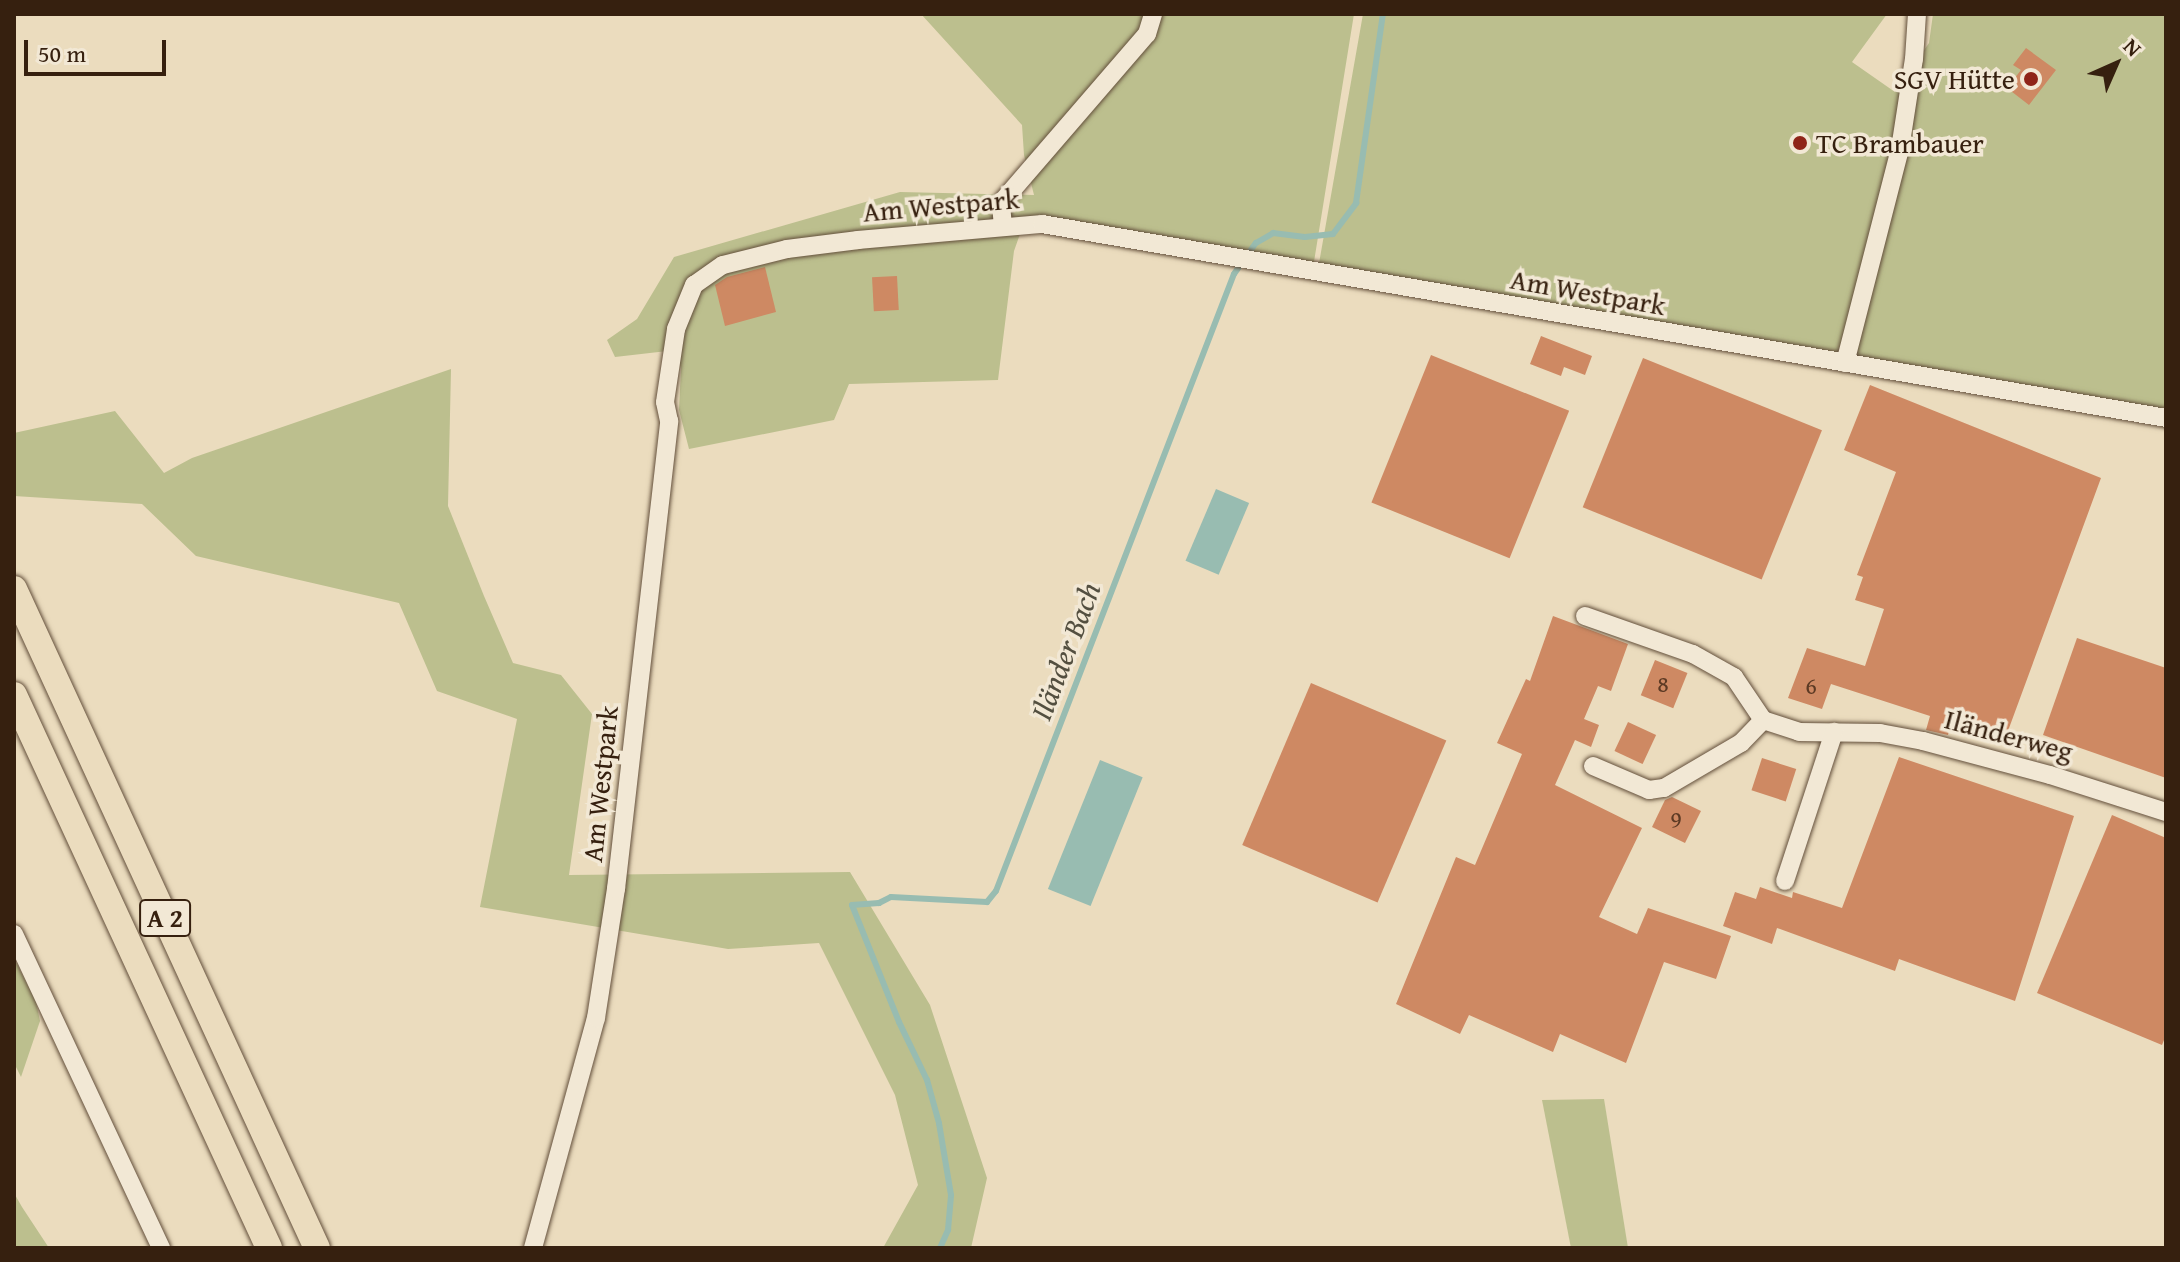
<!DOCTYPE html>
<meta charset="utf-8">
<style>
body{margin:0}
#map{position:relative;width:2180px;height:1262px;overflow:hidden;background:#ebdcbe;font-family:"Gentium Book Plus",serif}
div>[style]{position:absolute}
.green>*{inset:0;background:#bcbf8e}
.water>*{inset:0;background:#98bcb1;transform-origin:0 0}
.stream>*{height:6px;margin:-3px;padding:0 3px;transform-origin:3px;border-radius:3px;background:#98bcb1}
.building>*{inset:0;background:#ce8963;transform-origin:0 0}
.roads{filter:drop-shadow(0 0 2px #634f3b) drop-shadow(0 0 2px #634f3b)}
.minor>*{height:18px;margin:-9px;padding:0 9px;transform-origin:9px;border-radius:9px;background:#f2e8d5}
.highway>*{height:26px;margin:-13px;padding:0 13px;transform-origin:13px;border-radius:13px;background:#ebdcbe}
.dots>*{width:22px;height:22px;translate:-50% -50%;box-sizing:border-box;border:4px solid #f2e8d5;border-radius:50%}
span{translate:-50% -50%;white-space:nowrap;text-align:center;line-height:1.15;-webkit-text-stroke:7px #f2e8d5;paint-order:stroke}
.number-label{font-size:24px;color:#5c3a24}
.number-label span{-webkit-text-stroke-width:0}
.shield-label span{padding:2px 6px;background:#f2e8d5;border:2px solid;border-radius:6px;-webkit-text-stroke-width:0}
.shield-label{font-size:26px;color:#36200f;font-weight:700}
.poi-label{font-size:28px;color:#36200f}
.right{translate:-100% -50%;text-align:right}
.left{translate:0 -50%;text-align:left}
.street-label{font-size:28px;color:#36200f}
.water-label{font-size:30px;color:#534f40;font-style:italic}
.frame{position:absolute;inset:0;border:16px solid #36200f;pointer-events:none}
.north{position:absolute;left:2076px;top:24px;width:80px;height:80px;-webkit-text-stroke:6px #f2e8d5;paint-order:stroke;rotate:45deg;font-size:22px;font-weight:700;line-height:32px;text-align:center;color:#36200f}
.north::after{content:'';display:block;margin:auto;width:28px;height:36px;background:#36200f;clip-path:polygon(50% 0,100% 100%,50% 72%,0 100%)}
.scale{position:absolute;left:24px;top:40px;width:142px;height:36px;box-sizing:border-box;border:4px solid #36200f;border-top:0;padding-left:10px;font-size:24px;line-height:28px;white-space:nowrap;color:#36200f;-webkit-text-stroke:6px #f2e8d5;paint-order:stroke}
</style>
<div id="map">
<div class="green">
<i style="clip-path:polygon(921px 14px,1354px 14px,1313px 268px,1025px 220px,1014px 251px,998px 380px,849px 384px,834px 420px,689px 449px,679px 410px,681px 369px,676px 350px,615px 357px,607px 340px,637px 319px,674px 257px,900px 192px,1034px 195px,1024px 155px,1022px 125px)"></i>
<i style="clip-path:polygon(1363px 14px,1887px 14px,1852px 62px,1895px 92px,1929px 43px,1933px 14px,2166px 14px,2166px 419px,1318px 269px)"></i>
<i style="clip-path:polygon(451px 369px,448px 506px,484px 596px,513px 663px,561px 675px,592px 714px,569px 875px,850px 872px,930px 1005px,987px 1178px,971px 1248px,883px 1248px,918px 1185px,895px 1095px,819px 943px,728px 949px,480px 907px,517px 719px,437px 691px,399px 603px,196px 556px,142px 504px,14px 496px,14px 433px,115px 411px,164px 473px,192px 458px)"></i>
<i style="clip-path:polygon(14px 958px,36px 1002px,40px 1021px,21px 1077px,14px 1063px)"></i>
<i style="clip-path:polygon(1604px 1099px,1628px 1248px,1571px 1248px,1542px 1100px)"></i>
<i style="clip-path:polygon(14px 1193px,22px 1207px,49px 1248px,14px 1248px)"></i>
</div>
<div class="water">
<i style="left:1216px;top:489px;width:36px;height:78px;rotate:23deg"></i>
<i style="left:1100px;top:760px;width:46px;height:139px;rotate:22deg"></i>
</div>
<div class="stream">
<i style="left:940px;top:1248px;width:20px;rotate:-66deg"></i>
<i style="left:948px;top:1230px;width:35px;rotate:-85deg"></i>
<i style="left:951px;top:1195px;width:73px;rotate:-99.5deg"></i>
<i style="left:939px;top:1123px;width:45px;rotate:-105.6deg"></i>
<i style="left:927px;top:1080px;width:64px;rotate:-115.8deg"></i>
<i style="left:899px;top:1022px;width:126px;rotate:-111.9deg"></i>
<i style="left:852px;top:905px;width:27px;rotate:-4deg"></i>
<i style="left:879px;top:903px;width:13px;rotate:-27deg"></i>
<i style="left:891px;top:897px;width:96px;rotate:3deg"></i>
<i style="left:987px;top:902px;width:14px;rotate:-51deg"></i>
<i style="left:996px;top:891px;width:661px;rotate:-68.91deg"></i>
<i style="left:1234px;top:274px;width:38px;rotate:-55deg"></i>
<i style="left:1256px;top:243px;width:20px;rotate:-30deg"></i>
<i style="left:1273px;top:233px;width:32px;rotate:7deg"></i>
<i style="left:1305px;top:237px;width:28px;rotate:-6deg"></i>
<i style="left:1333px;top:234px;width:39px;rotate:-53deg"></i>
<i style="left:1356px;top:203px;width:191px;rotate:-81.9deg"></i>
</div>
<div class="building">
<i style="clip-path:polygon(2026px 48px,2056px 70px,2029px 105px,2007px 88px,2021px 70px,2013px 65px)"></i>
<i style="clip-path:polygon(765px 267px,776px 312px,725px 326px,715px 285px,727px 277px)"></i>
<i style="left:897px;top:276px;width:34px;height:25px;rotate:87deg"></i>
<i style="clip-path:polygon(1541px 336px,1592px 356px,1585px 375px,1564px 367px,1561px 376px,1530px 364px)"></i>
<i style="left:1431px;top:355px;width:149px;height:159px;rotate:22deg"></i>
<i style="left:1643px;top:358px;width:193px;height:161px;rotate:22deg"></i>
<i style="clip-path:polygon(1870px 385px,2101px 478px,2005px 739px,1952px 720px,1948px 735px,1926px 730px,1930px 716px,1831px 684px,1822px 709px,1788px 698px,1807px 648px,1865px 666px,1884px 609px,1855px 600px,1863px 577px,1857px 575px,1896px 472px,1844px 450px)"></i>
<i style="clip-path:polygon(1553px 616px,1628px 644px,1611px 691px,1598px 686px,1584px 719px,1599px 725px,1591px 747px,1575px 740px,1555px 785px,1642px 828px,1599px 917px,1637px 934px,1648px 908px,1731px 936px,1716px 979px,1664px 962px,1626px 1063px,1560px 1034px,1553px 1052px,1469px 1015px,1460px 1034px,1396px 1004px,1456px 857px,1475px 865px,1522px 754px,1497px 743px,1526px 679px,1530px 681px)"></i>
<i style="clip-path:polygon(2077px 638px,2166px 668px,2166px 778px,2043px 735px)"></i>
<i style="left:1655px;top:660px;width:35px;height:38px;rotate:22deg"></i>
<i style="left:1311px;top:683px;width:147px;height:176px;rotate:23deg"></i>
<i style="left:1628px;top:722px;width:31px;height:32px;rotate:25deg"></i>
<i style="clip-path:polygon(1899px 757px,2074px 816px,2015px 1001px,1899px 959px,1895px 971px,1777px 928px,1772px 944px,1723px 926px,1735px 892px,1756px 899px,1760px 887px,1792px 898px,1793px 892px,1842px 908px)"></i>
<i style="left:1762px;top:758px;width:36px;height:34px;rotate:18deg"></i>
<i style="clip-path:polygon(1672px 797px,1701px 811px,1685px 843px,1652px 827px,1665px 800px)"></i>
<i style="clip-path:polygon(2112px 815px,2166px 838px,2166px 1035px,2162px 1045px,2037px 993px)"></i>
</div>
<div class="roads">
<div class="minor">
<i style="left:1003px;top:227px;width:24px;rotate:-95deg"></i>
<i style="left:1001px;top:203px;width:223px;rotate:-49.2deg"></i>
<i style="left:1147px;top:34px;width:21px;rotate:-73deg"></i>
<i style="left:1845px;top:363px;width:221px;rotate:-75.6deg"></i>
<i style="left:1900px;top:149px;width:91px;rotate:-81.2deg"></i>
<i style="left:1914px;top:59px;width:45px;rotate:-86.2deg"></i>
<i style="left:1585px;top:616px;width:114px;rotate:19.4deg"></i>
<i style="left:1693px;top:654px;width:47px;rotate:29.3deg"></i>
<i style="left:1734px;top:677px;width:52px;rotate:56deg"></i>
<i style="left:1763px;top:720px;width:38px;rotate:18deg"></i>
<i style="left:1799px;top:732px;width:81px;rotate:0.7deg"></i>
<i style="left:1880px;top:733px;width:44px;rotate:10.5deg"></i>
<i style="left:1923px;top:741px;width:131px;rotate:15deg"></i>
<i style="left:2050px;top:775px;width:122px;rotate:17.7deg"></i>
<i style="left:1593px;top:766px;width:61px;rotate:23.2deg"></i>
<i style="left:1649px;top:790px;width:15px;rotate:-8deg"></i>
<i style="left:1664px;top:788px;width:89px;rotate:-30.3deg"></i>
<i style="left:1741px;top:743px;width:32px;rotate:-46deg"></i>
<i style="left:1785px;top:881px;width:157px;rotate:-71.8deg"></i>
<i style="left:14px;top:934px;width:347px;rotate:64.9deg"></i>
<i style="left:533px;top:1248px;width:238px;rotate:-74.7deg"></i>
<i style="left:596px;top:1018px;width:131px;rotate:-81.2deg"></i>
<i style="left:616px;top:889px;width:471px;rotate:-83.5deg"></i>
<i style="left:669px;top:421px;width:19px;rotate:-102deg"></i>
<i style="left:665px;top:402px;width:74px;rotate:-81.4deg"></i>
<i style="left:676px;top:329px;width:48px;rotate:-67.8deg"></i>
<i style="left:694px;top:285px;width:35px;rotate:-35deg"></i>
<i style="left:723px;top:265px;width:66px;rotate:-14deg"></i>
<i style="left:787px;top:249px;width:72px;rotate:-7.2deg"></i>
<i style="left:858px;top:240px;width:185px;rotate:-5deg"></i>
<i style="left:1042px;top:224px;width:1141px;rotate:9.79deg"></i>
</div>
<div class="highway">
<i style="left:14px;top:589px;width:725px;rotate:65.31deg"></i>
<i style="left:14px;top:695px;width:609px;rotate:65.24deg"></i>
</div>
</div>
<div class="dots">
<i style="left:2031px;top:79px;background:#8f2418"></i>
<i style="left:1800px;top:143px;background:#8f2418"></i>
</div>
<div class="number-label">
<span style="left:1663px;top:684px">8</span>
<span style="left:1811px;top:686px">6</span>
<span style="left:1676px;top:819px">9</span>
</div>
<div class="shield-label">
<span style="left:165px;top:918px">A 2</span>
</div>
<div class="poi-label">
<span class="right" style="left:2015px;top:79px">SGV Hütte</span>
<span class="left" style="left:1816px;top:143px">TC Brambauer</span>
</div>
<div class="street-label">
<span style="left:941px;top:205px;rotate:-5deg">Am Westpark</span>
<span style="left:1588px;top:292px;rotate:10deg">Am Westpark</span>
<span style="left:2009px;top:735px;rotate:15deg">Iländerweg</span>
<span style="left:600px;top:784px;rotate:-84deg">Am Westpark</span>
</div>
<div class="water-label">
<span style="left:1065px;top:651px;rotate:-69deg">Iländer Bach</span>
</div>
<div class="frame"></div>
<div class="north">N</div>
<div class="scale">50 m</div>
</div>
